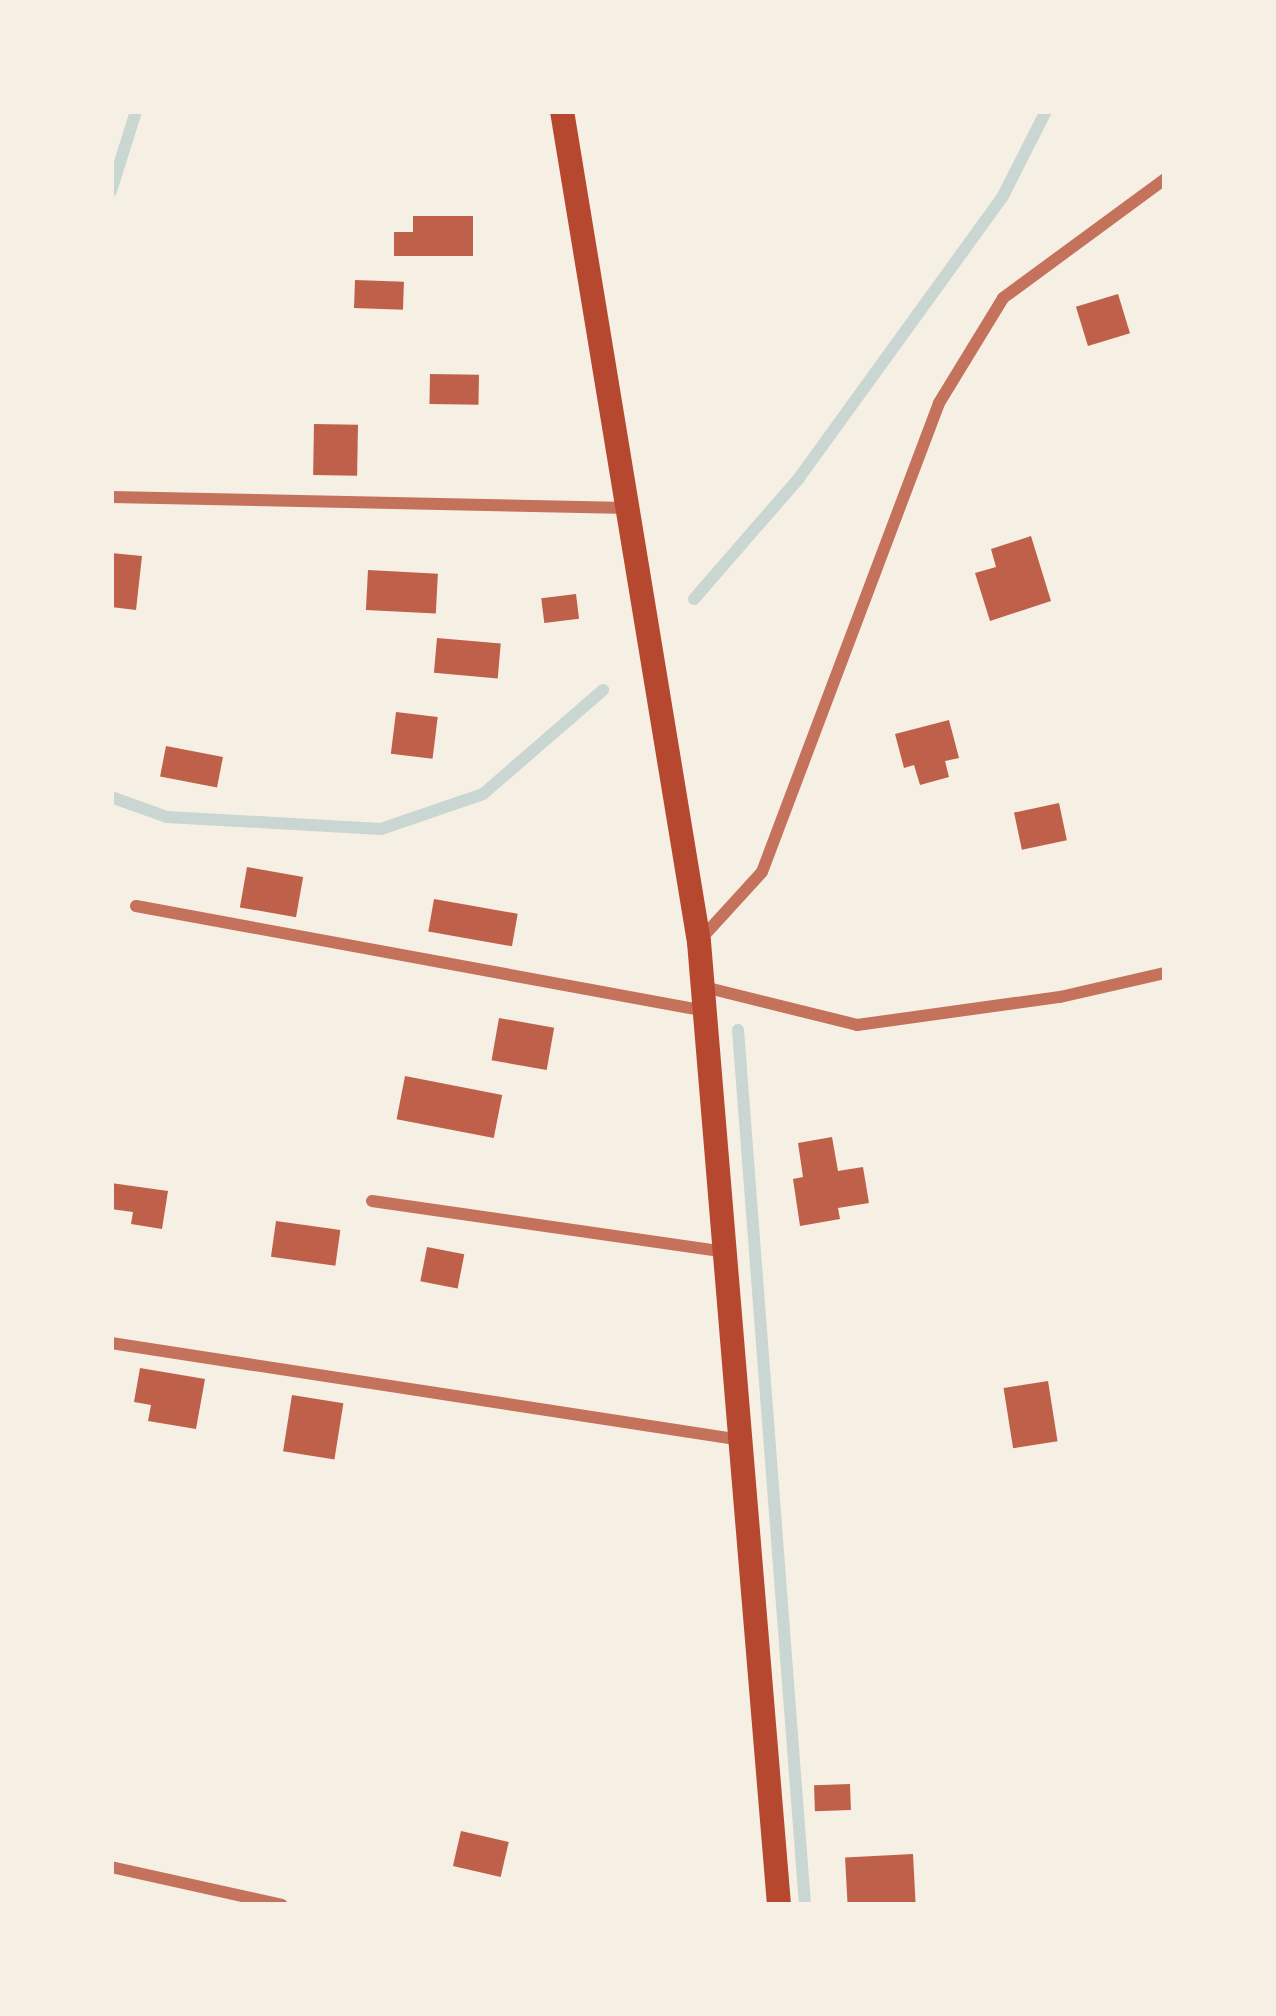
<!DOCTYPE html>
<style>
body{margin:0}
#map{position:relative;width:1276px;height:2016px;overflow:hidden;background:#f6efe4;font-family:Inter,sans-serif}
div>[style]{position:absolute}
.stream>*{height:12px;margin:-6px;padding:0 6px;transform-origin:6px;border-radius:6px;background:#c9d6d2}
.building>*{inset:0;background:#bf614a;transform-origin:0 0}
.minor>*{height:12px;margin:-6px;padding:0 6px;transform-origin:6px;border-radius:6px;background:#c5725c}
.secondary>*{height:24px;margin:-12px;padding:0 12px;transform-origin:12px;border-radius:12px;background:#b5482f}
span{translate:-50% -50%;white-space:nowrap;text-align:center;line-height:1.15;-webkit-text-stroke:12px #f6efe4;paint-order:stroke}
.frame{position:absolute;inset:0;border:114px solid #f6efe4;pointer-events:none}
</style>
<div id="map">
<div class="stream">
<i style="left:111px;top:191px;width:84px;rotate:-72.6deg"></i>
<i style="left:694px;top:599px;width:160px;rotate:-49deg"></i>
<i style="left:799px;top:478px;width:348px;rotate:-54.1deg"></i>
<i style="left:1003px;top:196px;width:95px;rotate:-63.2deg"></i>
<i style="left:111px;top:797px;width:59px;rotate:19.7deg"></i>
<i style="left:167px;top:817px;width:214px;rotate:3.2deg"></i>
<i style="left:381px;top:829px;width:108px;rotate:-18.9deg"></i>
<i style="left:483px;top:794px;width:159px;rotate:-40.9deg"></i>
<i style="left:738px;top:1030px;width:878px;rotate:85.62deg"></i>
</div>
<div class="building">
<i style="clip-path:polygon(413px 216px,473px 216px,473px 256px,394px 256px,394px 232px,413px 232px)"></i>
<i style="left:355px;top:280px;width:49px;height:28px;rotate:2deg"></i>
<i style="left:1118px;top:294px;width:41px;height:44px;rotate:73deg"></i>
<i style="left:430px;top:374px;width:49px;height:30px;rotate:1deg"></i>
<i style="left:314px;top:424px;width:44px;height:51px;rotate:1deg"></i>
<i style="clip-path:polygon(1031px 536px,1051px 601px,990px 621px,975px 573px,996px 567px,991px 549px)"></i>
<i style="clip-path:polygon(111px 553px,142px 556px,136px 610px,111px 607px)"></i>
<i style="left:368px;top:570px;width:70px;height:40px;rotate:3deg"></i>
<i style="left:576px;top:594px;width:25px;height:35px;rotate:83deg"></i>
<i style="left:437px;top:638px;width:64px;height:35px;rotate:5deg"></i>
<i style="left:396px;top:712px;width:42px;height:42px;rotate:7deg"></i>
<i style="clip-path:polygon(949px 720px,959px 758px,945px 761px,949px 777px,920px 785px,914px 765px,904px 768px,895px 734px)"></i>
<i style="left:166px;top:746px;width:58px;height:31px;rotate:11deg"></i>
<i style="left:1059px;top:803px;width:38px;height:46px;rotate:78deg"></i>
<i style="left:247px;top:867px;width:57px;height:41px;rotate:10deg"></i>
<i style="left:434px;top:899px;width:85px;height:33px;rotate:10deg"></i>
<i style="left:499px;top:1018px;width:56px;height:43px;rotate:10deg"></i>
<i style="left:405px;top:1076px;width:99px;height:44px;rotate:11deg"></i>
<i style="clip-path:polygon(832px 1137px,838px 1171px,863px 1167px,869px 1203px,838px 1208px,840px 1219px,800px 1226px,793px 1179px,803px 1177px,798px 1143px)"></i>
<i style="clip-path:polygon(111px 1183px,168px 1191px,162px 1229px,131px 1224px,133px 1212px,111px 1209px)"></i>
<i style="left:276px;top:1221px;width:65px;height:36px;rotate:8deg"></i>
<i style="left:427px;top:1247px;width:38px;height:35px;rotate:11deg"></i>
<i style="clip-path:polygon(140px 1368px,205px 1379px,196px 1429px,148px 1421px,151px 1405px,134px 1402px)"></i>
<i style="left:1048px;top:1381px;width:61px;height:45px;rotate:81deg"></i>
<i style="left:292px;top:1395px;width:52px;height:57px;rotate:9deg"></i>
<i style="left:850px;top:1784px;width:26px;height:36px;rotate:88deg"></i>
<i style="left:461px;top:1831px;width:49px;height:36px;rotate:13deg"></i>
<i style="left:913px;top:1854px;width:51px;height:68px;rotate:87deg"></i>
</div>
<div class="minor">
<i style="left:111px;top:497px;width:517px;rotate:1.22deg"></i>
<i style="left:136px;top:906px;width:580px;rotate:10.44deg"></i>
<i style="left:699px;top:941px;width:93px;rotate:-47.6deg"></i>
<i style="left:762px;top:872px;width:501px;rotate:-69.32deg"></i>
<i style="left:939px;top:403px;width:123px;rotate:-58.6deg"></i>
<i style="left:1003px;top:298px;width:201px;rotate:-36.3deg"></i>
<i style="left:704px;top:987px;width:158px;rotate:13.9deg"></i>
<i style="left:857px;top:1025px;width:205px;rotate:-7.9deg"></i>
<i style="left:1060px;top:997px;width:108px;rotate:-12.9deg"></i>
<i style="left:372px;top:1201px;width:357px;rotate:8.2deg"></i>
<i style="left:111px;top:1343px;width:637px;rotate:8.75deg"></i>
<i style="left:111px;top:1867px;width:175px;rotate:12.5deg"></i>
</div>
<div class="secondary">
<i style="left:562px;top:111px;width:842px;rotate:80.64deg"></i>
<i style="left:699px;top:942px;width:966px;rotate:85.25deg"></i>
</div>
<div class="frame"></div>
</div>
